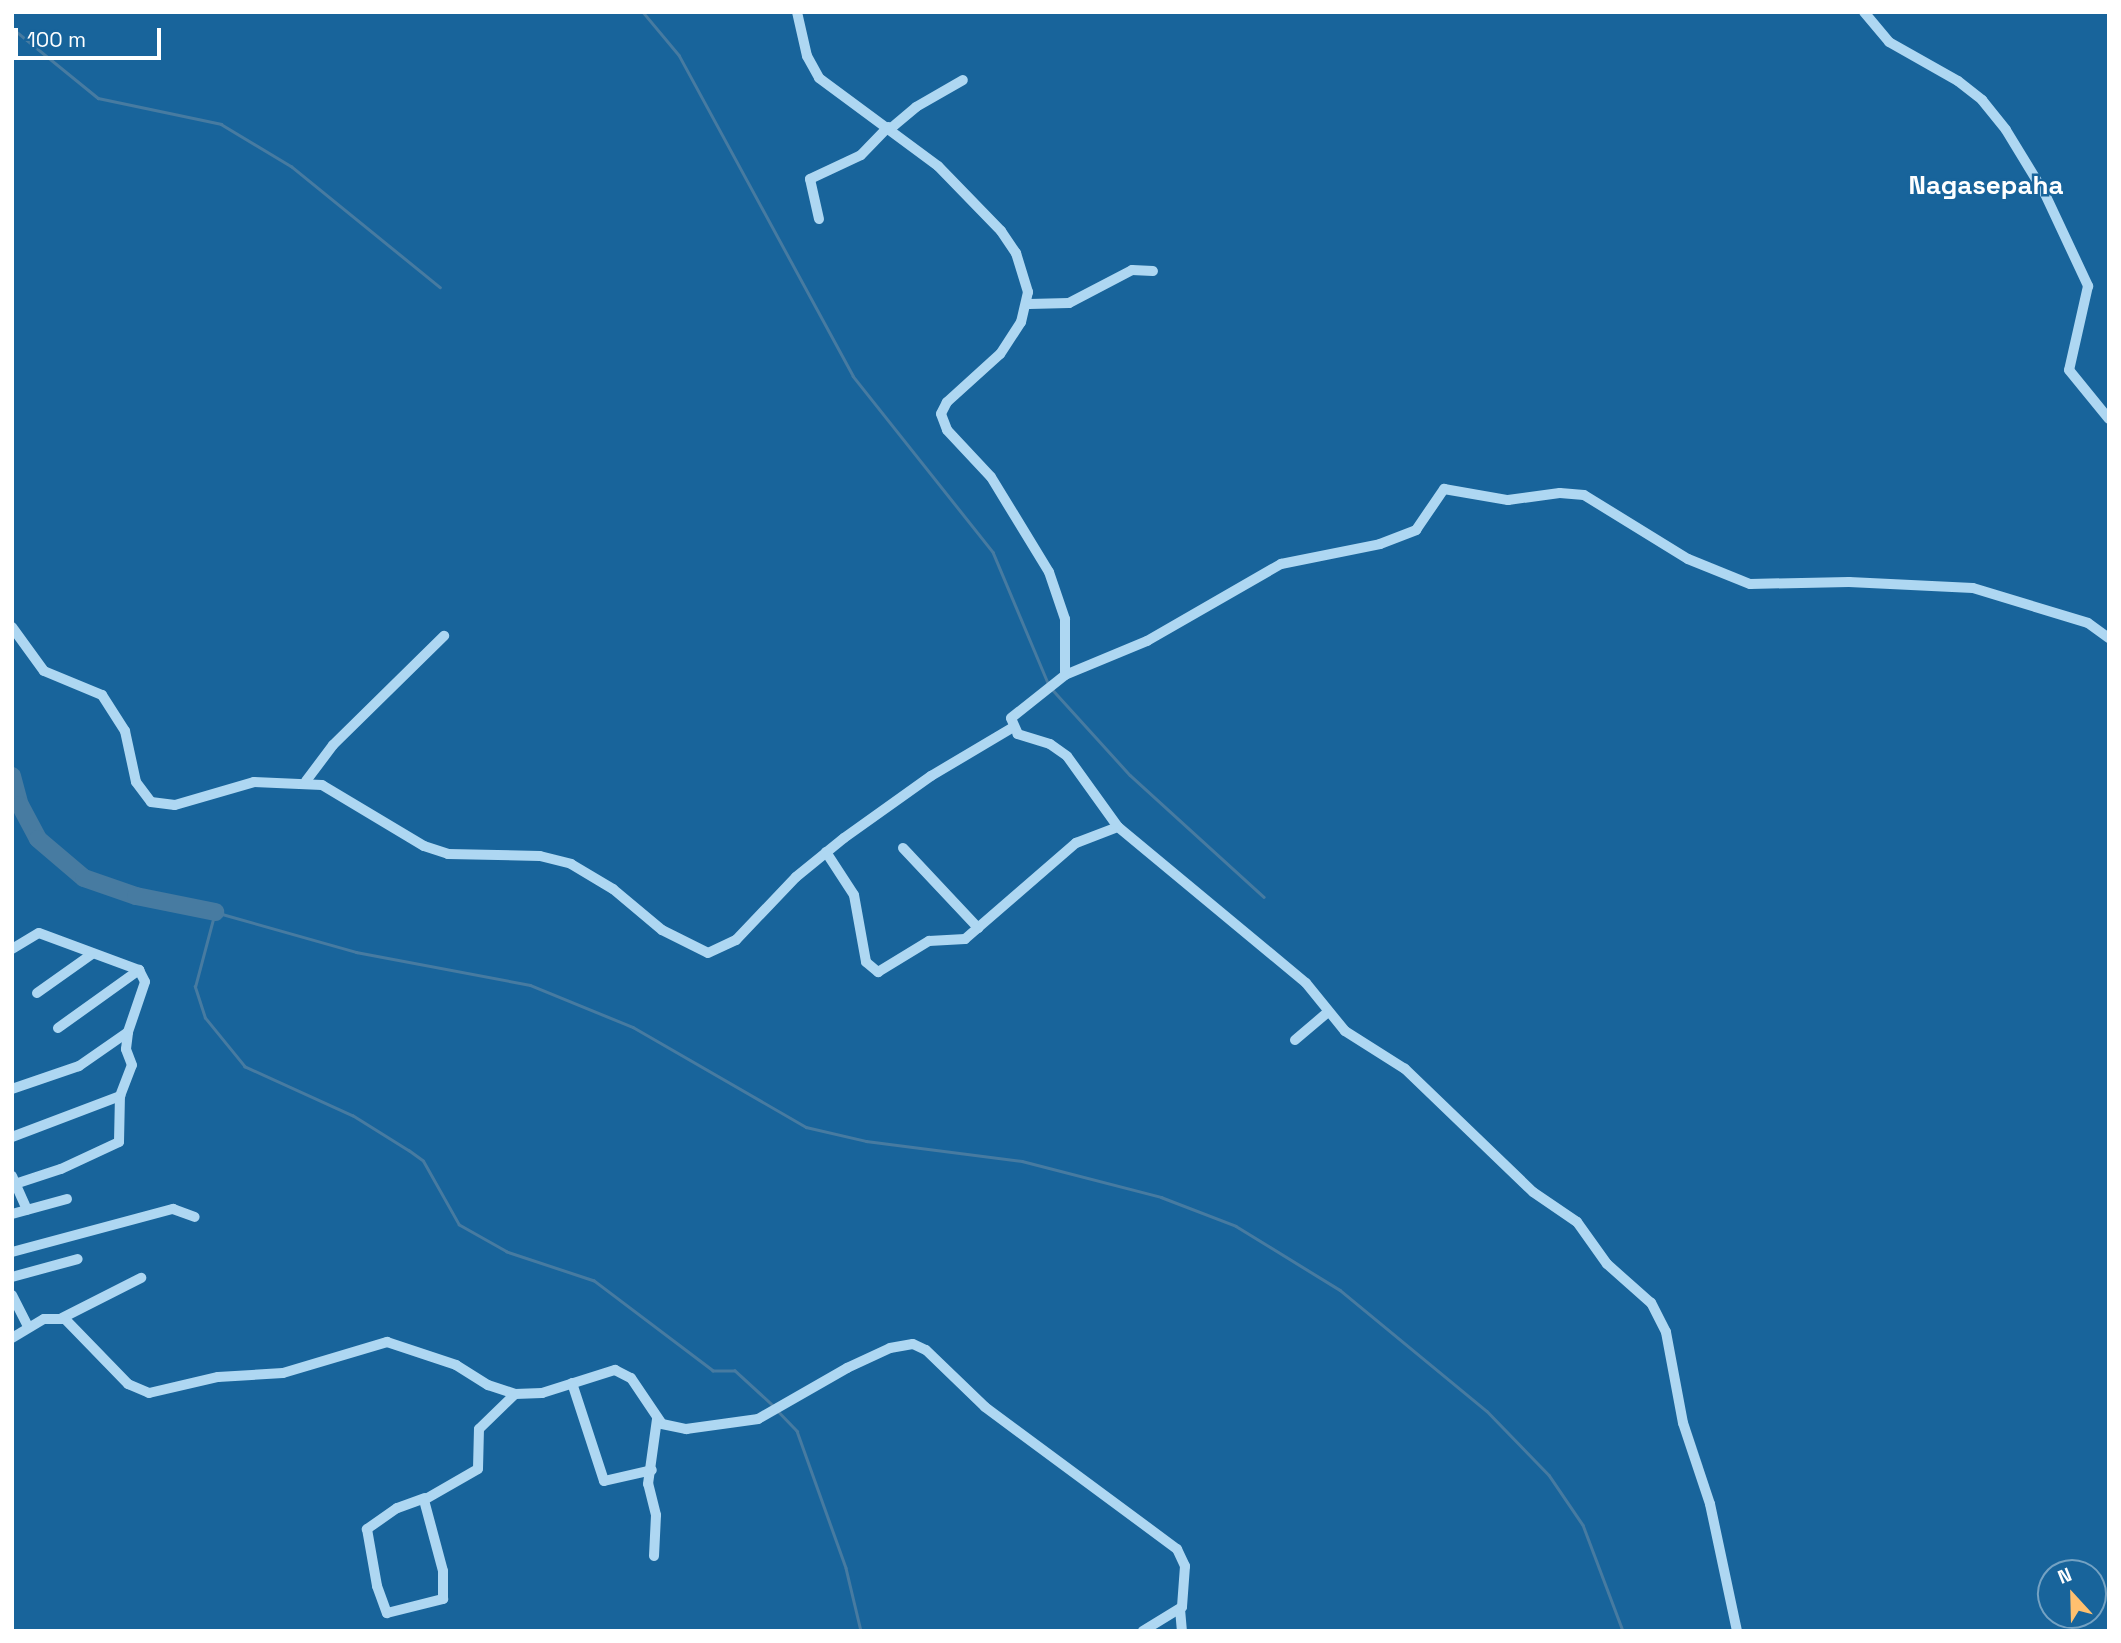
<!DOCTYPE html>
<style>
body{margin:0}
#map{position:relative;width:2121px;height:1643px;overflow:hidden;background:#18649b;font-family:"Space Grotesk",sans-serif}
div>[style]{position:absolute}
.stream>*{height:2.5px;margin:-1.25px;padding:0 1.25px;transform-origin:1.25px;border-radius:1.25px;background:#477ba1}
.river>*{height:18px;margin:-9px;padding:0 9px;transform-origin:9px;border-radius:9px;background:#477ba1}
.minor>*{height:10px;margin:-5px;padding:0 5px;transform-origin:5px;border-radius:5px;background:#aed7f2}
span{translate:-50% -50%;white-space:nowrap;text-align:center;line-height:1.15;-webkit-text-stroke:5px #18649b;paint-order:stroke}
.quarter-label{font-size:26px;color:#fff;font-weight:700}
.frame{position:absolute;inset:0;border:14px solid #fff;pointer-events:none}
.north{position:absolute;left:2037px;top:1559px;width:70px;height:70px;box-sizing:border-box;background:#18649b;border:2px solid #74a2c3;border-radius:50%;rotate:338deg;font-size:19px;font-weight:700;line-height:28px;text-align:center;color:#fff}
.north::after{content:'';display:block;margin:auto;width:24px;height:32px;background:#ffc06f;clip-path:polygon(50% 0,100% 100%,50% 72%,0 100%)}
.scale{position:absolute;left:14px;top:28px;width:147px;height:32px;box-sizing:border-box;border:4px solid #fff;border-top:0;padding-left:9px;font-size:21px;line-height:24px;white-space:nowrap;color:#fff;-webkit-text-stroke:5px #18649b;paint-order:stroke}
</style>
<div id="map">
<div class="stream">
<i style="left:643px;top:12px;width:56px;rotate:50.1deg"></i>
<i style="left:679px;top:55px;width:365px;rotate:61.5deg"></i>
<i style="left:853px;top:376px;width:225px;rotate:51.5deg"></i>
<i style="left:993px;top:552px;width:142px;rotate:67.2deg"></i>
<i style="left:12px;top:28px;width:111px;rotate:39.1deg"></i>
<i style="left:98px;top:98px;width:126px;rotate:11.9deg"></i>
<i style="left:221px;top:124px;width:82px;rotate:31deg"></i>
<i style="left:291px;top:166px;width:192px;rotate:39.1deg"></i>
<i style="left:1052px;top:689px;width:116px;rotate:47.8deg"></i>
<i style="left:1130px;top:775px;width:181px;rotate:42.3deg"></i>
<i style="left:773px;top:1406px;width:52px;rotate:-137.4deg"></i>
<i style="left:735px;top:1371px;width:22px;rotate:180deg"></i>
<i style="left:713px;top:1371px;width:149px;rotate:-142.9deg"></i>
<i style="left:594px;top:1281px;width:92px;rotate:-161.6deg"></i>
<i style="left:507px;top:1252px;width:55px;rotate:-150.6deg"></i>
<i style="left:459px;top:1225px;width:73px;rotate:-119.4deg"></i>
<i style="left:423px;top:1161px;width:17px;rotate:-144deg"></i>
<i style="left:409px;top:1151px;width:66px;rotate:-148deg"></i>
<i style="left:353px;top:1116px;width:119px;rotate:-155.6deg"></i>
<i style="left:245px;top:1067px;width:63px;rotate:-129.2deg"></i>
<i style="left:205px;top:1018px;width:33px;rotate:-108deg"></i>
<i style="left:195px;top:987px;width:78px;rotate:-75.1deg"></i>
<i style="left:215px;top:912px;width:147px;rotate:15.8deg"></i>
<i style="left:356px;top:952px;width:177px;rotate:10.7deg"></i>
<i style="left:530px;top:985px;width:111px;rotate:22.2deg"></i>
<i style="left:633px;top:1027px;width:200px;rotate:30deg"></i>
<i style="left:806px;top:1127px;width:62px;rotate:13.1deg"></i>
<i style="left:866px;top:1141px;width:157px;rotate:7.3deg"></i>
<i style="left:1022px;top:1161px;width:144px;rotate:14.5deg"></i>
<i style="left:1161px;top:1197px;width:80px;rotate:21.1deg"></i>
<i style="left:1236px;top:1226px;width:122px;rotate:31.6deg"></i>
<i style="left:1340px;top:1290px;width:190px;rotate:39.5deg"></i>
<i style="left:1487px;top:1411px;width:89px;rotate:45.9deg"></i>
<i style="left:1549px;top:1475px;width:60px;rotate:55.8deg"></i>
<i style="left:1583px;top:1525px;width:113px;rotate:69.3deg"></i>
<i style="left:778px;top:1411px;width:28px;rotate:46deg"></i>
<i style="left:797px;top:1431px;width:145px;rotate:70.3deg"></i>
<i style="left:846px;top:1568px;width:65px;rotate:76.6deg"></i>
</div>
<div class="river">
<i style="left:12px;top:776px;width:30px;rotate:75deg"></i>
<i style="left:20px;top:805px;width:38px;rotate:62deg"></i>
<i style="left:38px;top:839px;width:60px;rotate:40.3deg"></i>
<i style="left:84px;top:878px;width:55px;rotate:19.1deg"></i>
<i style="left:136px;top:896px;width:81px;rotate:11.4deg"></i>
</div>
<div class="minor">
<i style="left:797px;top:12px;width:45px;rotate:77.2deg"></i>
<i style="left:807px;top:56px;width:25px;rotate:61deg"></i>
<i style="left:819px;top:78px;width:148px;rotate:36.5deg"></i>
<i style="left:938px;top:166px;width:91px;rotate:45.9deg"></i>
<i style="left:1001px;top:231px;width:27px;rotate:56deg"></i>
<i style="left:1016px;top:253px;width:41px;rotate:72.9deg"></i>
<i style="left:1028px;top:292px;width:31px;rotate:103deg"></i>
<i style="left:1021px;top:322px;width:38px;rotate:123deg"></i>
<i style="left:1000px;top:354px;width:72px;rotate:137.8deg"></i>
<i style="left:947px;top:402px;width:13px;rotate:117deg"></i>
<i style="left:941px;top:414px;width:17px;rotate:69deg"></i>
<i style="left:947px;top:430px;width:64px;rotate:46.9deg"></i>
<i style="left:991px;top:477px;width:111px;rotate:58.6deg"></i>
<i style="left:1049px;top:572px;width:50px;rotate:71.2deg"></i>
<i style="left:1065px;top:619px;width:56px;rotate:90deg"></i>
<i style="left:1864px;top:12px;width:39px;rotate:50deg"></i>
<i style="left:1889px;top:42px;width:79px;rotate:29.5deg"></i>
<i style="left:1958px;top:81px;width:31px;rotate:38deg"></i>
<i style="left:1982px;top:100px;width:38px;rotate:51deg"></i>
<i style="left:2006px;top:130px;width:75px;rotate:58.6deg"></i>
<i style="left:2045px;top:194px;width:102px;rotate:64.9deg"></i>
<i style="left:2088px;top:286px;width:86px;rotate:102.7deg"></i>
<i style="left:2069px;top:370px;width:63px;rotate:50.8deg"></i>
<i style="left:890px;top:129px;width:34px;rotate:-40deg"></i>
<i style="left:916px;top:107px;width:54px;rotate:-29.9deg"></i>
<i style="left:819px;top:219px;width:41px;rotate:-102.7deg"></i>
<i style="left:810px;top:179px;width:56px;rotate:-25.2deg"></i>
<i style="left:861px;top:155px;width:39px;rotate:-46deg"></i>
<i style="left:1029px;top:304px;width:40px;rotate:-1.4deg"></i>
<i style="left:1069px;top:303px;width:71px;rotate:-27.6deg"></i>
<i style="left:1132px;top:270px;width:21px;rotate:3deg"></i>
<i style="left:12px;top:627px;width:54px;rotate:54deg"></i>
<i style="left:44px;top:671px;width:63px;rotate:22.5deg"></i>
<i style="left:102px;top:695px;width:43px;rotate:57.4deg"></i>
<i style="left:125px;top:731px;width:52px;rotate:77.8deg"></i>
<i style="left:136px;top:782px;width:25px;rotate:53deg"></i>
<i style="left:151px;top:802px;width:24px;rotate:7deg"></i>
<i style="left:175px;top:805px;width:82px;rotate:-16.2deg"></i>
<i style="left:254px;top:782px;width:68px;rotate:2.5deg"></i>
<i style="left:322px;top:785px;width:119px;rotate:30.9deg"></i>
<i style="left:424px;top:846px;width:25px;rotate:18deg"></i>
<i style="left:448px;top:854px;width:92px;rotate:1.2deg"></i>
<i style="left:540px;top:856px;width:32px;rotate:14deg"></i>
<i style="left:571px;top:864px;width:49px;rotate:30.8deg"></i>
<i style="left:613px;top:889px;width:64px;rotate:39.9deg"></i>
<i style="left:662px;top:930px;width:51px;rotate:26.6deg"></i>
<i style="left:708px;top:953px;width:31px;rotate:-25deg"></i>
<i style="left:736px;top:940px;width:87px;rotate:-46.4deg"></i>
<i style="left:796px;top:877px;width:62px;rotate:-39.1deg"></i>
<i style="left:844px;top:838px;width:107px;rotate:-35.5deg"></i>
<i style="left:931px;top:776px;width:94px;rotate:-30.7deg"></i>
<i style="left:306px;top:781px;width:45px;rotate:-53.1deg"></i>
<i style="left:333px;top:745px;width:156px;rotate:-44.5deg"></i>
<i style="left:903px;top:848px;width:110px;rotate:46.8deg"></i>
<i style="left:826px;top:852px;width:51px;rotate:56.9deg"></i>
<i style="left:854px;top:895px;width:68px;rotate:79.8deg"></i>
<i style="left:866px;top:962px;width:16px;rotate:40deg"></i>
<i style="left:878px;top:972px;width:60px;rotate:-31.3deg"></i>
<i style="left:929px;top:941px;width:36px;rotate:-3deg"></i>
<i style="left:965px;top:939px;width:147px;rotate:-40.9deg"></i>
<i style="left:1076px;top:843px;width:45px;rotate:-20.9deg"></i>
<i style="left:12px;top:949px;width:31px;rotate:-31deg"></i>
<i style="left:39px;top:933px;width:107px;rotate:20.3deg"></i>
<i style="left:139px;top:970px;width:13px;rotate:63deg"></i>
<i style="left:145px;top:982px;width:53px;rotate:108.8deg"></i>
<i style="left:128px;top:1032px;width:60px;rotate:145.2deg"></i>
<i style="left:79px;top:1066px;width:71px;rotate:161.1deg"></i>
<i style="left:37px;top:993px;width:67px;rotate:-35.3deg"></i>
<i style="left:58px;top:1028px;width:100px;rotate:-35.6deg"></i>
<i style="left:1295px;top:1040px;width:43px;rotate:-40.3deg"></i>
<i style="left:12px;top:1137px;width:116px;rotate:-20.8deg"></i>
<i style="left:12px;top:1176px;width:37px;rotate:66deg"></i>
<i style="left:15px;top:1184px;width:48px;rotate:-18.1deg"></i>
<i style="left:61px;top:1169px;width:64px;rotate:-25deg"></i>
<i style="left:119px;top:1142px;width:46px;rotate:-88.8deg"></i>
<i style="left:120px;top:1096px;width:33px;rotate:-69deg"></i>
<i style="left:132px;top:1065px;width:17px;rotate:-111deg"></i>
<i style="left:126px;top:1049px;width:17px;rotate:-83deg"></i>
<i style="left:12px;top:1214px;width:57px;rotate:-15.3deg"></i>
<i style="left:12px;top:1252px;width:167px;rotate:-15deg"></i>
<i style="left:173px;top:1209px;width:23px;rotate:20deg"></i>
<i style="left:12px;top:1277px;width:68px;rotate:-15.3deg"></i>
<i style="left:12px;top:1295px;width:35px;rotate:63deg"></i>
<i style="left:62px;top:1318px;width:89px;rotate:-26.9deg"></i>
<i style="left:12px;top:1338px;width:37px;rotate:-31deg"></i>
<i style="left:44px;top:1319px;width:21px"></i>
<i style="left:65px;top:1319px;width:91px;rotate:45.9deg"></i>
<i style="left:128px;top:1384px;width:23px;rotate:23deg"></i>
<i style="left:149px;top:1393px;width:71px;rotate:-13.1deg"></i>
<i style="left:218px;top:1377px;width:65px;rotate:-3.5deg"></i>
<i style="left:283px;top:1373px;width:109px;rotate:-16.6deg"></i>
<i style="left:387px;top:1342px;width:73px;rotate:18.4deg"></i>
<i style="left:456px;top:1365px;width:38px;rotate:32deg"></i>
<i style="left:488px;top:1385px;width:28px;rotate:18deg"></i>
<i style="left:515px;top:1394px;width:27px;rotate:-2deg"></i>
<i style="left:542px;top:1393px;width:77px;rotate:-17.5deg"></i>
<i style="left:615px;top:1370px;width:18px;rotate:27deg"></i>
<i style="left:631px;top:1378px;width:55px;rotate:56deg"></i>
<i style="left:662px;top:1424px;width:25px;rotate:12deg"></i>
<i style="left:686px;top:1429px;width:73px;rotate:-7.9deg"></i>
<i style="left:758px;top:1419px;width:103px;rotate:-29.8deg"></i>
<i style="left:847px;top:1368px;width:47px;rotate:-24.9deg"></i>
<i style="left:890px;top:1348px;width:23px;rotate:-10deg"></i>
<i style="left:913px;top:1344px;width:14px;rotate:25deg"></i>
<i style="left:926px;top:1350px;width:82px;rotate:44deg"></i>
<i style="left:985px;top:1407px;width:239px;rotate:36.5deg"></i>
<i style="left:1177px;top:1549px;width:19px;rotate:65deg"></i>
<i style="left:1185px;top:1566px;width:41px;rotate:94.2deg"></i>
<i style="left:1182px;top:1607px;width:46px;rotate:148.4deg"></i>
<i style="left:572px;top:1383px;width:103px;rotate:71.9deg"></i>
<i style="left:604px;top:1481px;width:49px;rotate:-12.9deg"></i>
<i style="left:425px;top:1498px;width:30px;rotate:160deg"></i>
<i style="left:397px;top:1508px;width:37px;rotate:145deg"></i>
<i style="left:367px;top:1529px;width:58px;rotate:80deg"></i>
<i style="left:377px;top:1586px;width:29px;rotate:70deg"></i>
<i style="left:387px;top:1613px;width:58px;rotate:-14deg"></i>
<i style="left:443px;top:1599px;width:28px;rotate:-90deg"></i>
<i style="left:443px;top:1571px;width:73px;rotate:-105deg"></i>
<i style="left:424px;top:1500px;width:62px;rotate:-29.9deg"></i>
<i style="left:478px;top:1469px;width:40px;rotate:-88.6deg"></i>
<i style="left:479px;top:1429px;width:50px;rotate:-44.2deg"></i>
<i style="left:654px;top:1556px;width:41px;rotate:-87.2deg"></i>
<i style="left:656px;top:1515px;width:32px;rotate:-104deg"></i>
<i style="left:648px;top:1484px;width:66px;rotate:-82.1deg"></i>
<i style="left:1180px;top:1609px;width:22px;rotate:85deg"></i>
<i style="left:1737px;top:1631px;width:130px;rotate:-102deg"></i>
<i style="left:1710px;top:1504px;width:85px;rotate:-108.4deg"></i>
<i style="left:1683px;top:1423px;width:93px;rotate:-100.6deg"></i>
<i style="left:1666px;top:1332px;width:33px;rotate:-117deg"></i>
<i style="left:1651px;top:1303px;width:59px;rotate:-138.4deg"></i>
<i style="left:1607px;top:1264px;width:52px;rotate:-125.5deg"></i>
<i style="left:1577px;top:1222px;width:53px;rotate:-145.7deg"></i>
<i style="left:1533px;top:1192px;width:178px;rotate:-136.1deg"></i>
<i style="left:1405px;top:1069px;width:71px;rotate:-147.7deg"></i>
<i style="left:1345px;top:1031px;width:62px;rotate:-129.1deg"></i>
<i style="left:1306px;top:983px;width:244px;rotate:-140.3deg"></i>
<i style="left:1118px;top:827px;width:87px;rotate:-125.7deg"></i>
<i style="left:1067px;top:756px;width:21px;rotate:-145deg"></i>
<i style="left:1050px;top:744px;width:34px;rotate:-163deg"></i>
<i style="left:1018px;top:734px;width:17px;rotate:-114deg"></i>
<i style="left:1011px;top:718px;width:69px;rotate:-38.5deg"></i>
<i style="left:1065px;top:675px;width:89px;rotate:-22.5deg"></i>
<i style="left:1147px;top:641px;width:155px;rotate:-29.9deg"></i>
<i style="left:1281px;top:564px;width:101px;rotate:-11.4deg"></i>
<i style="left:1380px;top:544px;width:39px;rotate:-21deg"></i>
<i style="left:1416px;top:530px;width:50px;rotate:-55.7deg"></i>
<i style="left:1444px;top:489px;width:65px;rotate:9.8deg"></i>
<i style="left:1508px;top:500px;width:52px;rotate:-7.7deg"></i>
<i style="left:1560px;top:493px;width:24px;rotate:5deg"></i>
<i style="left:1584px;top:495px;width:122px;rotate:31.6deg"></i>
<i style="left:1688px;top:559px;width:67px;rotate:22deg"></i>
<i style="left:1750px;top:584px;width:99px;rotate:-1.2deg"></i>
<i style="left:1849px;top:582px;width:124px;rotate:2.8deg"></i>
<i style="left:1973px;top:588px;width:120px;rotate:16.9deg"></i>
<i style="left:2088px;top:623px;width:26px;rotate:36deg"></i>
</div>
<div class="quarter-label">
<span style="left:1986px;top:186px">Nagasepaha</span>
</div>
<div class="frame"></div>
<div class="north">N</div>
<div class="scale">100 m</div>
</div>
